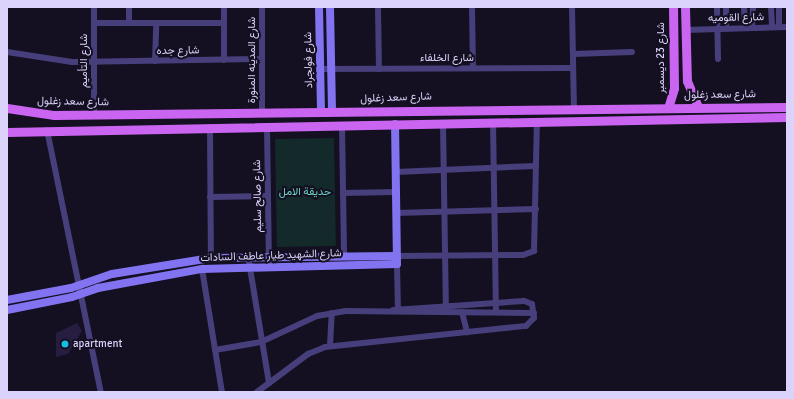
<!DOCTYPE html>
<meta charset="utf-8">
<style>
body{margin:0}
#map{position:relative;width:794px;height:399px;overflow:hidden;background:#140f21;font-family:Signika,Vazirmatn,sans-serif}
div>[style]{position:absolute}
.green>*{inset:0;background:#13292a;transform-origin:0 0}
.building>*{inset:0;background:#271d40}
.street>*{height:6px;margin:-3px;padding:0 3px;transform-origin:3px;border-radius:3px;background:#473f7b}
.secondary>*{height:8px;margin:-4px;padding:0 4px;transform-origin:4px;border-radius:4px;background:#8274f1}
.primary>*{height:9px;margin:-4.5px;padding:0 4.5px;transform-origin:4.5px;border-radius:4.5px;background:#c965f0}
.dots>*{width:11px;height:11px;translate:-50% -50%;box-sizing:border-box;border:2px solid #140f21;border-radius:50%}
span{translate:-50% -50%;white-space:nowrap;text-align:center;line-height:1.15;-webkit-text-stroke:4px #140f21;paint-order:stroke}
.street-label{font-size:11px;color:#dbd3fb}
.park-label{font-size:11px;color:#67d3c2}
.poi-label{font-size:11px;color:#dbd3fb}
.left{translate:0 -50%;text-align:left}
.frame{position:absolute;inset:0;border:8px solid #dbd3fb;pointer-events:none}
</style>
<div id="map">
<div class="green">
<i style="left:334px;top:138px;width:108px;height:59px;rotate:89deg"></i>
</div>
<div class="building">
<i style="clip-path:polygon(77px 323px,82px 331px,68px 354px,56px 357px,56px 333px)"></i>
</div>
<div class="street">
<i style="left:262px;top:7px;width:107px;rotate:90deg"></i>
<i style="left:378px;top:7px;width:62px;rotate:89.1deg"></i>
<i style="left:472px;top:7px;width:61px;rotate:89.1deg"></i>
<i style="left:572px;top:7px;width:102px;rotate:88.9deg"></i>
<i style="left:717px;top:7px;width:52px;rotate:88.9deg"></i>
<i style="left:726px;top:7px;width:21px;rotate:90deg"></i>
<i style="left:744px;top:7px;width:21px;rotate:87deg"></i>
<i style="left:771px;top:7px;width:20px;rotate:87deg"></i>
<i style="left:779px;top:7px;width:20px;rotate:90deg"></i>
<i style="left:94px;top:23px;width:130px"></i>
<i style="left:129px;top:23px;width:16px;rotate:-90deg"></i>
<i style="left:752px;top:28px;width:21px;rotate:-87deg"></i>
<i style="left:685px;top:30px;width:102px;rotate:-1.7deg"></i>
<i style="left:7px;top:52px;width:66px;rotate:8.7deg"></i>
<i style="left:72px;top:62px;width:190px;rotate:-0.9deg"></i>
<i style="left:573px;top:54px;width:59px;rotate:-1.9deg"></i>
<i style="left:224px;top:60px;width:53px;rotate:-90deg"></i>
<i style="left:155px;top:61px;width:38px;rotate:-88deg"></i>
<i style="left:320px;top:69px;width:253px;rotate:-0.2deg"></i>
<i style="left:94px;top:115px;width:108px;rotate:-90deg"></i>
<i style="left:493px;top:122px;width:190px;rotate:89.1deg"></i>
<i style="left:443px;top:123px;width:184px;rotate:89.1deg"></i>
<i style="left:342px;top:125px;width:131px;rotate:89.1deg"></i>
<i style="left:267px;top:126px;width:140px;rotate:89.2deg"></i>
<i style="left:210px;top:127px;width:131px;rotate:89.6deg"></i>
<i style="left:47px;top:130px;width:268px;rotate:78.4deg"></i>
<i style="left:396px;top:172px;width:140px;rotate:-2.5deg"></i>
<i style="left:343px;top:193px;width:53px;rotate:-1.1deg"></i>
<i style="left:210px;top:197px;width:58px;rotate:-1deg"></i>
<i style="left:396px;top:213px;width:140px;rotate:-1.6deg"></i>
<i style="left:248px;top:256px;width:129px;rotate:80.6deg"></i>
<i style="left:396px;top:256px;width:127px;rotate:-0.5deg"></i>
<i style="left:523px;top:255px;width:12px;rotate:-20deg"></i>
<i style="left:534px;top:251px;width:130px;rotate:-88.7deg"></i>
<i style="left:397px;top:264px;width:46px;rotate:88.8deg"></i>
<i style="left:202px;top:269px;width:125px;rotate:80.8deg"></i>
<i style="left:462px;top:312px;width:21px;rotate:76deg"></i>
<i style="left:330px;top:346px;width:33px;rotate:-87deg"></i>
<i style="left:215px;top:350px;width:47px;rotate:-9.9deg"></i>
<i style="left:261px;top:342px;width:62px;rotate:-24.9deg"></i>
<i style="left:317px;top:316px;width:29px;rotate:-10deg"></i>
<i style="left:346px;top:311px;width:188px;rotate:0.6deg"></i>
<i style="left:257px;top:392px;width:64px;rotate:-36.7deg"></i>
<i style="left:308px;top:354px;width:18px;rotate:-22deg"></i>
<i style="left:325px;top:347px;width:202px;rotate:-6deg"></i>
<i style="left:526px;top:326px;width:11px;rotate:-45deg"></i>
<i style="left:534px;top:318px;width:14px;rotate:-98deg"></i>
<i style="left:532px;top:304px;width:9px;rotate:-159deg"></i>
<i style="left:524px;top:301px;width:131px;rotate:176.1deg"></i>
</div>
<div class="secondary">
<i style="left:319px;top:7px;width:105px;rotate:88.9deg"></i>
<i style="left:330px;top:7px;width:105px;rotate:88.9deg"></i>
<i style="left:7px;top:300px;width:65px;rotate:-10.6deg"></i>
<i style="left:71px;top:288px;width:43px;rotate:-18.9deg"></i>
<i style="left:112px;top:274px;width:100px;rotate:-9.2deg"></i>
<i style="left:211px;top:258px;width:185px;rotate:-0.6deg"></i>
<i style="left:7px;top:310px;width:66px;rotate:-11.3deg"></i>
<i style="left:72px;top:297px;width:28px;rotate:-19deg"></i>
<i style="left:98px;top:288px;width:106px;rotate:-10.4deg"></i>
<i style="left:202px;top:269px;width:195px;rotate:-1.5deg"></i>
<i style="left:397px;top:264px;width:140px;rotate:-90.8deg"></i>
</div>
<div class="primary">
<i style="left:685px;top:7px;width:74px;rotate:88.5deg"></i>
<i style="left:687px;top:81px;width:28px;rotate:67deg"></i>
<i style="left:7px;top:108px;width:48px;rotate:8.5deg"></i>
<i style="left:54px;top:115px;width:733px;rotate:-0.63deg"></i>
<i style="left:668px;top:108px;width:21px;rotate:-73deg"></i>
<i style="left:674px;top:88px;width:81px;rotate:-90.7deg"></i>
<i style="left:7px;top:132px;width:780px;rotate:-1.1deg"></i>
</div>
<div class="dots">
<i style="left:65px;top:344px;background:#16bce4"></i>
</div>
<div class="street-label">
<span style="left:736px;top:18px;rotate:-1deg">شارع القوميه</span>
<span style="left:178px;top:51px;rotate:-1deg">شارع جده</span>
<span style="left:447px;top:58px">شارع الخلفاء</span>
<span style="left:661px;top:58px;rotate:-90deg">شارع 23 ديسمبر</span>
<span style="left:252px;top:60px;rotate:-90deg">شارع المدينه المنورة</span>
<span style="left:309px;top:60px;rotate:-91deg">شارع فولجراد</span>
<span style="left:84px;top:61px;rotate:-90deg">شارع التأميم</span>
<span style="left:720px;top:95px;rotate:-1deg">شارع سعد زغلول</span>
<span style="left:396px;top:98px;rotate:-2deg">شارع سعد زغلول</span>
<span style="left:73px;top:102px;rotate:1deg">شارع سعد زغلول</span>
<span style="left:258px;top:196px;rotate:-91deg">شارع صالح سليم</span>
<span style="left:271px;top:256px;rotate:-2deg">شارع الشهيد طيار عاطف السادات</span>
</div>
<div class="park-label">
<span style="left:305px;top:192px">حديقة الامل</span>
</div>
<div class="poi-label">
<span class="left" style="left:73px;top:344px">apartment</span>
</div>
<div class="frame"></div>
</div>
